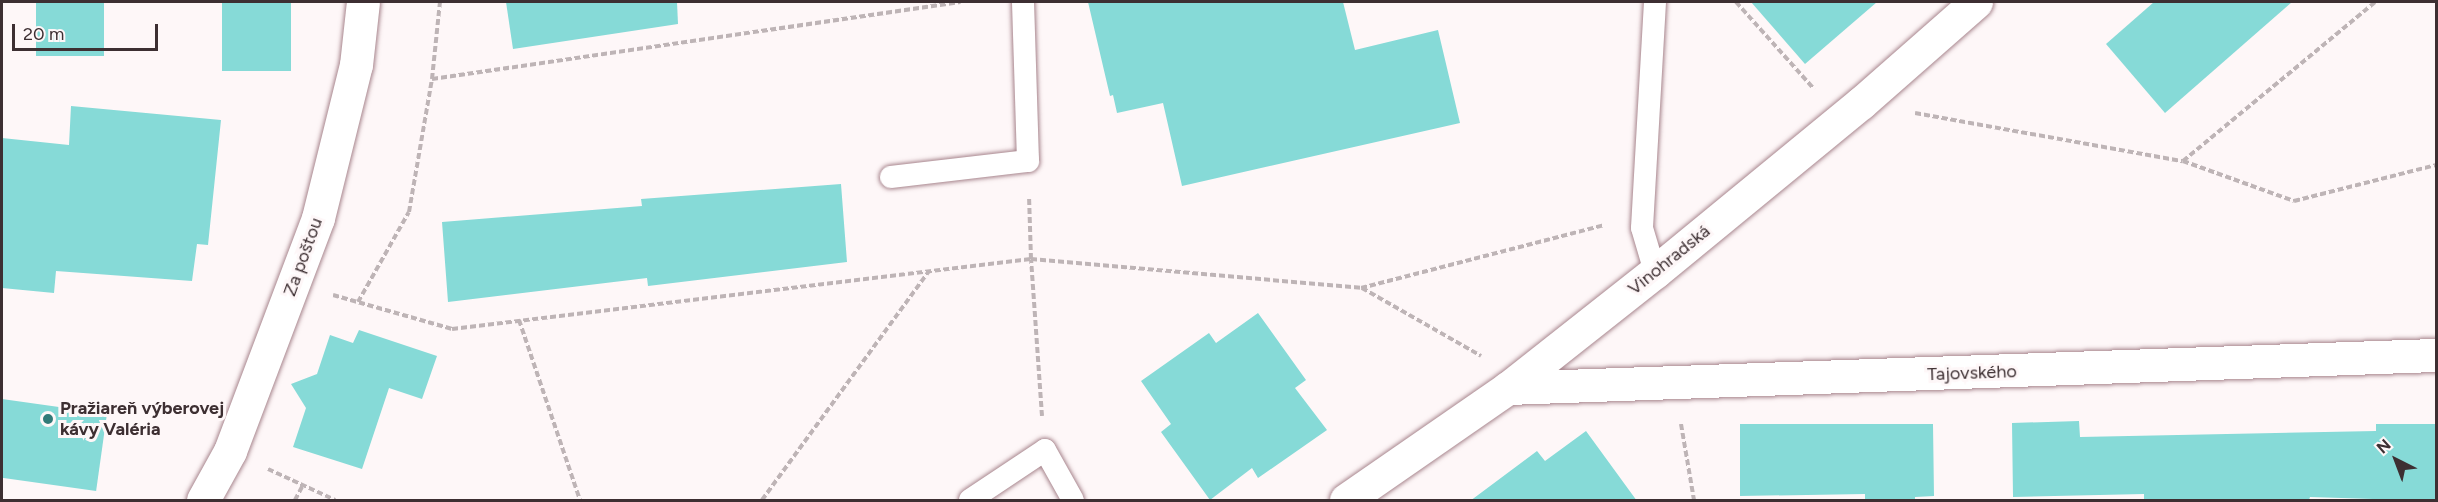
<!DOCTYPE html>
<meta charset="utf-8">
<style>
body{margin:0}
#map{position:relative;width:2438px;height:502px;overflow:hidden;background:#fef7f8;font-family:Figtree,sans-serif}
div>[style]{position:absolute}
.building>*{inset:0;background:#86dad7;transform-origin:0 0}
.path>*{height:4px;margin-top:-2px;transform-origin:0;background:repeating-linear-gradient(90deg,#beb4b6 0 6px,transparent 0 9px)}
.roads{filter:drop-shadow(0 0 2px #a8868e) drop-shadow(0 0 2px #a8868e)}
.service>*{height:22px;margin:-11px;padding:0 11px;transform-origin:11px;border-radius:11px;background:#fff}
.minor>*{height:33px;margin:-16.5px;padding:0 16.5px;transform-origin:16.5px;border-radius:16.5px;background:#fff}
.dots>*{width:16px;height:16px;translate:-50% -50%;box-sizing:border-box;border:3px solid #fef7f8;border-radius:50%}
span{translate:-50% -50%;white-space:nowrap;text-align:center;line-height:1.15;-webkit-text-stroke:6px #fef7f8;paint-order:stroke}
.street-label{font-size:18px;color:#3d2f32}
.poi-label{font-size:18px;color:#3d2f32;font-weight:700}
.left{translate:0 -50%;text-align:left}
.frame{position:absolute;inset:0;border:3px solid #3d2f32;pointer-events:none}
.north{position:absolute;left:2366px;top:430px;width:60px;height:60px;-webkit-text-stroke:4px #fef7f8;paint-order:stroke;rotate:318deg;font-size:16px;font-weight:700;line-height:24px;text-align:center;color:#3d2f32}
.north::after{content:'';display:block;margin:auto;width:21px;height:27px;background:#3d2f32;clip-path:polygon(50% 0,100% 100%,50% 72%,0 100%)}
.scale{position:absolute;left:12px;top:24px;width:146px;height:27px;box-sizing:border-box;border:3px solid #3d2f32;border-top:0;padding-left:8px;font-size:18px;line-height:21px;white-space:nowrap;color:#3d2f32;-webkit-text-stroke:4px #fef7f8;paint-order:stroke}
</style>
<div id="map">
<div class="building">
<i style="left:36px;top:2px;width:68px;height:54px"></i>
<i style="left:222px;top:2px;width:69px;height:69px"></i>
<i style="clip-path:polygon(506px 2px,677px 2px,678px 24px,513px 49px)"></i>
<i style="clip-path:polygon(1088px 2px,1343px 2px,1355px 50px,1438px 30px,1460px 123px,1182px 186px,1163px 103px,1117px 113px,1113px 95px,1110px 96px)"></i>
<i style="clip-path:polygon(1751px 2px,1877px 2px,1805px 64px)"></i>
<i style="clip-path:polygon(2154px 2px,2292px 2px,2165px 113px,2106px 44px)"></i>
<i style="clip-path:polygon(71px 106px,221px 120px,208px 245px,197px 244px,192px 281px,56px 271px,54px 293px,2px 288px,2px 138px,69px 145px)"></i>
<i style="clip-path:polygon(841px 184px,847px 262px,648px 286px,647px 278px,448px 302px,442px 222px,642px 206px,641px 199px)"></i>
<i style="clip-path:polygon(1258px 313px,1306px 380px,1295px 388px,1327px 430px,1258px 478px,1252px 468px,1210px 500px,1161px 432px,1171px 424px,1141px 381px,1209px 333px,1216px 343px)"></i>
<i style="clip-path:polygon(359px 330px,437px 356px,422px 399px,389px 388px,362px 469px,293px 447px,306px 408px,291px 384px,317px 374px,330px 335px,353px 343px)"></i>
<i style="left:2px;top:399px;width:106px;height:78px;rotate:8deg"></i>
<i style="clip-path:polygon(2079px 421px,2080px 437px,2376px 431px,2376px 424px,2436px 424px,2436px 501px,2310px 497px,2309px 500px,2277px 501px,2144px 501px,2144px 494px,2013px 497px,2012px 423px)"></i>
<i style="clip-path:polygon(1740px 424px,1933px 424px,1934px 496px,1915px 497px,1915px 501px,1865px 501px,1865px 494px,1740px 496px)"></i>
<i style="clip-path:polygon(1586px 431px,1637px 501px,1470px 501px,1537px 451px,1545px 461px)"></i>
</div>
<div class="path">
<i style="left:1736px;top:2px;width:117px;rotate:48.1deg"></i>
<i style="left:432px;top:79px;width:534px;rotate:-8.3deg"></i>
<i style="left:1915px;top:113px;width:272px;rotate:10.2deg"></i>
<i style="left:2183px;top:161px;width:249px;rotate:-39.6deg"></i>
<i style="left:2183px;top:161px;width:118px;rotate:19.8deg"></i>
<i style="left:2294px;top:201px;width:146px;rotate:-14.2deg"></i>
<i style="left:1362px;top:288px;width:137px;rotate:29.7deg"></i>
<i style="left:333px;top:295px;width:124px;rotate:15.9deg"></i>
<i style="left:452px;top:329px;width:583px;rotate:-6.89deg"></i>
<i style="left:1031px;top:259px;width:62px;rotate:-91.8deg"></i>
<i style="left:358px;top:302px;width:103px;rotate:-60.5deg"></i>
<i style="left:409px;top:212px;width:135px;rotate:-80.2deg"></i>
<i style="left:432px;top:79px;width:77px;rotate:-84.1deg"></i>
<i style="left:519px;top:320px;width:190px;rotate:71.3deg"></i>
<i style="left:1042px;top:416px;width:157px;rotate:-94deg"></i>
<i style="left:1031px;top:259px;width:331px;rotate:5deg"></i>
<i style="left:1361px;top:288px;width:251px;rotate:-14.5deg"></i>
<i style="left:1681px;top:424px;width:77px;rotate:80.3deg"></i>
<i style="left:268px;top:469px;width:74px;rotate:24.8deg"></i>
<i style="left:295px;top:500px;width:17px;rotate:-62deg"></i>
<i style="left:762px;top:500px;width:283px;rotate:-53.9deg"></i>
</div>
<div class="roads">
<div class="service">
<i style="left:1655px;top:2px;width:226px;rotate:93.3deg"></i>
<i style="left:1642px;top:228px;width:46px;rotate:73.5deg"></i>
<i style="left:891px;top:177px;width:138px;rotate:-6.7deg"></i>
<i style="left:1028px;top:161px;width:159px;rotate:-91.8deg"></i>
<i style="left:970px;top:500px;width:90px;rotate:-33.7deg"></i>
<i style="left:1045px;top:450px;width:57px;rotate:60.8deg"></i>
</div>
<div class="minor">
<i style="left:1508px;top:388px;width:929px;rotate:-2.04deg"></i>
<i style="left:203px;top:500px;width:56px;rotate:-61.1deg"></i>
<i style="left:230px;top:451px;width:249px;rotate:-69.3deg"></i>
<i style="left:318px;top:218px;width:158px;rotate:-76.1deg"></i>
<i style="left:356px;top:65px;width:63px;rotate:-83.7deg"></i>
<i style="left:1346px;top:500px;width:197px;rotate:-34.7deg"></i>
<i style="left:1508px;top:388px;width:187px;rotate:-38.3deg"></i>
<i style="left:1655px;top:272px;width:266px;rotate:-39.4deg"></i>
<i style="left:1861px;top:103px;width:153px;rotate:-41.3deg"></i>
</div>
</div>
<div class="dots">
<i style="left:48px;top:419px;background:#317a78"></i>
</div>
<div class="street-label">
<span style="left:303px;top:257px;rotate:-70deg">Za poštou</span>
<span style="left:1669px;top:260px;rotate:-39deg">Vinohradská</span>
<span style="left:1972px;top:373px;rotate:-2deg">Tajovského</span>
</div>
<div class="poi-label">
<span class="left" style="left:60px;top:419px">Pražiareň výberovej<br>kávy Valéria</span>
</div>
<div class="frame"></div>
<div class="north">N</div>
<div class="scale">20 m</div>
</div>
